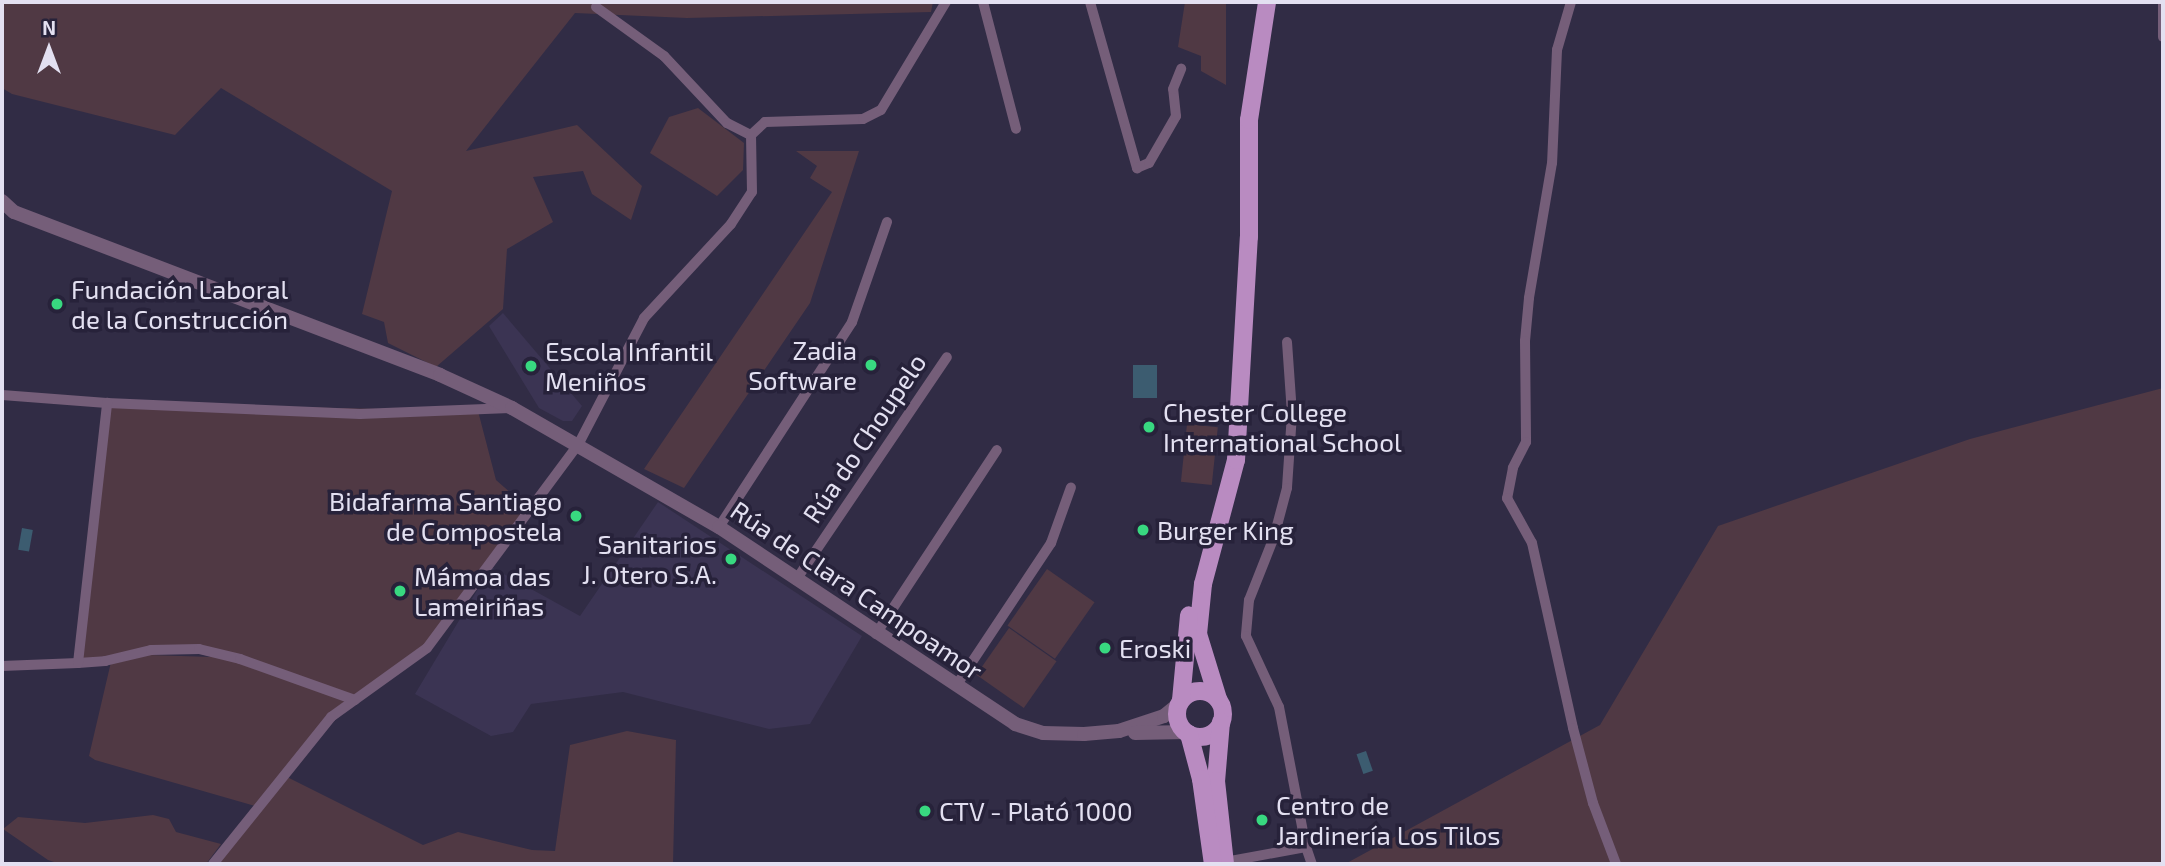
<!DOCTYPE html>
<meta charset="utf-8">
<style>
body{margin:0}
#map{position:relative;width:2165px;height:866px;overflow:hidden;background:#312c45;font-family:"Exo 2",sans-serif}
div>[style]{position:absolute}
.built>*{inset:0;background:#3b3453}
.green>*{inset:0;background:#503944;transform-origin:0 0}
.water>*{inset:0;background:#3c5c70;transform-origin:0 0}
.minor>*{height:10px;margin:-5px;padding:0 5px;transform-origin:5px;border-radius:5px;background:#755e79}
.tertiary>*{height:14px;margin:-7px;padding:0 7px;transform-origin:7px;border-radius:7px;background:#755e79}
.primary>*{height:18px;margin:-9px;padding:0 9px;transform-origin:9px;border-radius:9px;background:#b98bc1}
.primary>.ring{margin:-9px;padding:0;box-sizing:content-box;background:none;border:18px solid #b98bc1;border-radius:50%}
.dots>*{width:19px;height:19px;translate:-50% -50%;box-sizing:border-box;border:4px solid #27223a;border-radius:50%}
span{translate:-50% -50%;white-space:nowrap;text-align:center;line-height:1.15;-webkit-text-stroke:7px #27223a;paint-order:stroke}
.poi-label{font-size:26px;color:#e3e0f1}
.left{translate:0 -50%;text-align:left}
.right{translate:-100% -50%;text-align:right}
.street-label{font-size:26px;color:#e3e0f1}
.frame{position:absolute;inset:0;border:4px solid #e3e0f1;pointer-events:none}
.north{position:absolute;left:14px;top:14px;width:70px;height:70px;-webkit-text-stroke:5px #27223a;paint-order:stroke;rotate:0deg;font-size:19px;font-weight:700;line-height:28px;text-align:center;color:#e3e0f1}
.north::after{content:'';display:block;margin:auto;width:24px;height:32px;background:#e3e0f1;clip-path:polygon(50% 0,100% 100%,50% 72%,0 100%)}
</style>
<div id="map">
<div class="built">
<i style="clip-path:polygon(503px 313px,582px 406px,572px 421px,563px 421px,539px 408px,489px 326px)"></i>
<i style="clip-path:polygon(658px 502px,862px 636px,810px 724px,769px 729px,623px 692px,531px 704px,513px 732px,491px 736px,415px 694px,491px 567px,580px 616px)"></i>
</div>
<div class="green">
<i style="clip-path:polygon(2px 2px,933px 2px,931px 12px,687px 18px,575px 13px,466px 151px,577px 125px,642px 186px,631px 220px,592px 194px,583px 171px,533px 177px,553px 222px,507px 249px,503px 309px,436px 367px,388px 343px,384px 322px,362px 314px,392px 191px,221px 88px,175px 135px,12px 94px,2px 88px)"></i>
<i style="clip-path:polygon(1185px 2px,1226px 2px,1226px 85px,1201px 71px,1201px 56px,1178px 47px)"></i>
<i style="clip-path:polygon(698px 108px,744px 143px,743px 170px,717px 196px,650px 153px,669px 117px)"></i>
<i style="clip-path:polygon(796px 151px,859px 151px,810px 303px,684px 488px,644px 469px,832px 192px,810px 178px,817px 166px)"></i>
<i style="clip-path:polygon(2163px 388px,2163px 864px,1345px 864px,1600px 725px,1718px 526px,1970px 439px)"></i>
<i style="clip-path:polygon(107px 403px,478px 411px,496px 480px,530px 510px,427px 648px,326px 724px,285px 776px,423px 845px,458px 832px,532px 850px,555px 851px,570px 745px,627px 731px,676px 740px,673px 864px,213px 864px,259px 807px,95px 760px,89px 756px,111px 662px,149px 655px,212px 657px,184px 650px,78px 663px)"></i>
<i style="left:1187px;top:424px;width:31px;height:58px;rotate:6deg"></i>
<i style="left:1047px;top:569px;width:58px;height:69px;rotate:35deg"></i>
<i style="left:1009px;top:628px;width:58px;height:57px;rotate:35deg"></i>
<i style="clip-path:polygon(153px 815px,169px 819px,176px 832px,221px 844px,206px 864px,60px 864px,48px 860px,3px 829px,18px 817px,85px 823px)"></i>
</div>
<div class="water">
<i style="left:1133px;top:365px;width:24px;height:33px"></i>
<i style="left:22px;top:528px;width:11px;height:22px;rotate:10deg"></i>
<i style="left:1366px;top:751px;width:21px;height:10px;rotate:71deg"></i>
</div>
<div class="minor">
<i style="left:983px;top:2px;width:131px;rotate:75.4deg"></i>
<i style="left:1090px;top:2px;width:173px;rotate:74.2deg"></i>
<i style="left:1137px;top:168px;width:13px;rotate:-23deg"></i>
<i style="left:1149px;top:163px;width:54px;rotate:-60.1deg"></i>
<i style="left:1176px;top:116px;width:27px;rotate:-96deg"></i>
<i style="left:1173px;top:89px;width:22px;rotate:-68deg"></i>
<i style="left:1571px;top:2px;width:50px;rotate:106.3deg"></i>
<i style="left:1557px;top:50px;width:113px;rotate:92.5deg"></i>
<i style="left:1552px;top:163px;width:137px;rotate:99.7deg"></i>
<i style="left:1529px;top:298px;width:43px;rotate:95.3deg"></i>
<i style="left:1525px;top:341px;width:101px;rotate:89.4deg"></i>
<i style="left:1526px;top:442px;width:29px;rotate:117deg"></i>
<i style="left:1513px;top:468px;width:31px;rotate:101deg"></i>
<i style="left:1507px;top:498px;width:51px;rotate:60.9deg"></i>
<i style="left:1532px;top:543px;width:189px;rotate:77.5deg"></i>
<i style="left:1573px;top:728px;width:78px;rotate:75.1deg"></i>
<i style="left:1593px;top:803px;width:65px;rotate:69.3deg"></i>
<i style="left:2163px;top:2px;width:35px;rotate:90deg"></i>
<i style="left:596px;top:7px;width:84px;rotate:35.8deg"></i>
<i style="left:664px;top:56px;width:92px;rotate:46.8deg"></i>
<i style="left:727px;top:123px;width:27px;rotate:27deg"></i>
<i style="left:1287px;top:342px;width:72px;rotate:86deg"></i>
<i style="left:1292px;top:414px;width:74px;rotate:93.9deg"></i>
<i style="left:1287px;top:488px;width:51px;rotate:104.9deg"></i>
<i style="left:1274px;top:537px;width:68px;rotate:111.6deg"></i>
<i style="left:1249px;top:600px;width:36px;rotate:95deg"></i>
<i style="left:1246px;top:636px;width:78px;rotate:65.1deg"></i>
<i style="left:1279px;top:707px;width:143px;rotate:79.1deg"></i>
<i style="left:1306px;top:847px;width:18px;rotate:71deg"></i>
<i style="left:2px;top:395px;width:105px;rotate:4.4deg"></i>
<i style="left:107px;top:403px;width:253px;rotate:2.5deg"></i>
<i style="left:360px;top:414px;width:152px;rotate:-2.3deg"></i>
<i style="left:719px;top:527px;width:244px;rotate:-57deg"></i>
<i style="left:852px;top:322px;width:106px;rotate:-70.7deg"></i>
<i style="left:796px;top:580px;width:269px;rotate:-55.9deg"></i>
<i style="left:876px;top:634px;width:220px;rotate:-56.7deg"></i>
<i style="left:78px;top:663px;width:27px;rotate:-4deg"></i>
<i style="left:105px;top:661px;width:47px;rotate:-13.4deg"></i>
<i style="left:151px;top:650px;width:48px;rotate:-1.2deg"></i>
<i style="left:199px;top:649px;width:42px;rotate:13.7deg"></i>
<i style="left:240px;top:659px;width:122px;rotate:19.6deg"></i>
<i style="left:2px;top:666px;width:76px;rotate:-2.3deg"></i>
<i style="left:78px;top:663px;width:262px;rotate:-83.6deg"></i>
<i style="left:956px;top:686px;width:172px;rotate:-56.4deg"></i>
<i style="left:1051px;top:543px;width:59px;rotate:-70.3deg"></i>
<i style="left:1225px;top:862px;width:82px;rotate:-10.5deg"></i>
<i style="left:213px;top:864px;width:189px;rotate:-51.2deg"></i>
<i style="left:331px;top:717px;width:118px;rotate:-35.7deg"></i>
<i style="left:427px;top:648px;width:253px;rotate:-53.4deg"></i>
<i style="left:578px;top:445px;width:143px;rotate:-62.5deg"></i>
<i style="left:644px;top:318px;width:128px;rotate:-47.2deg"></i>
<i style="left:731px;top:224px;width:38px;rotate:-57deg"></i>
<i style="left:752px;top:192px;width:57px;rotate:-91deg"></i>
<i style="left:751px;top:135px;width:19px;rotate:-43deg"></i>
<i style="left:765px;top:122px;width:98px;rotate:-1.8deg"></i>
<i style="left:863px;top:119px;width:20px;rotate:-27deg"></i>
<i style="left:881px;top:110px;width:126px;rotate:-59deg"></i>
</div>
<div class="tertiary">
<i style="left:2px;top:201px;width:16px;rotate:43deg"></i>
<i style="left:14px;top:212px;width:456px;rotate:20.9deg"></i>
<i style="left:440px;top:375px;width:79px;rotate:24.6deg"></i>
<i style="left:512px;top:408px;width:239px;rotate:29.9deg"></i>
<i style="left:719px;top:527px;width:356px;rotate:33.6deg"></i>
<i style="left:1015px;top:724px;width:29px;rotate:18deg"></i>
<i style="left:1043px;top:733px;width:41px;rotate:1.4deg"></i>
<i style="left:1084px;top:734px;width:35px;rotate:-5deg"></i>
<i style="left:1119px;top:731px;width:47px;rotate:-18.4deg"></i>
<i style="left:1164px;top:716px;width:19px;rotate:-39deg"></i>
<i style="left:1135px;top:733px;width:51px;rotate:-1.1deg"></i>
</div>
<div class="primary">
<i class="ring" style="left:1177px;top:691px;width:28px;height:28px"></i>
<i style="left:1218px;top:699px;width:68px;rotate:-107.1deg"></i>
<i style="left:1198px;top:634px;width:50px;rotate:-84.3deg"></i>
<i style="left:1203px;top:584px;width:128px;rotate:-75.1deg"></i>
<i style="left:1236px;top:460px;width:223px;rotate:-86.7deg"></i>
<i style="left:1249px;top:237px;width:117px;rotate:-90deg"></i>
<i style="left:1249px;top:120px;width:119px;rotate:-81.3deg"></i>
<i style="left:1181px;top:700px;width:85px;rotate:-84.6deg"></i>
<i style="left:1221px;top:722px;width:59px;rotate:94.8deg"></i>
<i style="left:1216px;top:781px;width:83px;rotate:83.8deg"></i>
<i style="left:1189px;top:734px;width:47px;rotate:75.1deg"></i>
<i style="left:1201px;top:779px;width:86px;rotate:82deg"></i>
</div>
<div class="dots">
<i style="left:57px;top:304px;background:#38d880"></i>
<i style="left:871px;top:365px;background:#38d880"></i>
<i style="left:531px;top:366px;background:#38d880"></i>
<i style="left:1149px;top:427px;background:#38d880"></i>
<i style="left:576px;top:516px;background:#38d880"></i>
<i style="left:1143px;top:530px;background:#38d880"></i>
<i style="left:731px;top:559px;background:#38d880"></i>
<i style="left:400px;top:591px;background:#38d880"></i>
<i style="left:1105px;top:648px;background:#38d880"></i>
<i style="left:925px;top:811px;background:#38d880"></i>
<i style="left:1262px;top:820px;background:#38d880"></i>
</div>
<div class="poi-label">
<span class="left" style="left:71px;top:304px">Fundación Laboral<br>de la Construcción</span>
<span class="right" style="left:857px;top:365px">Zadia<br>Software</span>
<span class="left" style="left:545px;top:366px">Escola Infantil<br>Meniños</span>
<span class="left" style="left:1163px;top:427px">Chester College<br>International School</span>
<span class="right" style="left:562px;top:516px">Bidafarma Santiago<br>de Compostela</span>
<span class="left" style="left:1157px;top:530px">Burger King</span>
<span class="right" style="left:717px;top:559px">Sanitarios<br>J. Otero S.A.</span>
<span class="left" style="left:414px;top:591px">Mámoa das<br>Lameiriñas</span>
<span class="left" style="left:1119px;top:648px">Eroski</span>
<span class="left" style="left:1276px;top:820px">Centro de<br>Jardinería Los Tilos</span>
<span class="left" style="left:939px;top:811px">CTV - Plató 1000</span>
</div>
<div class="street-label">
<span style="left:864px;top:438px;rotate:-56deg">Rúa do Choupelo</span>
<span style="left:857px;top:590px;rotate:34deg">Rúa de Clara Campoamor</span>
</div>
<div class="frame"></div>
<div class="north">N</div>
</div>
